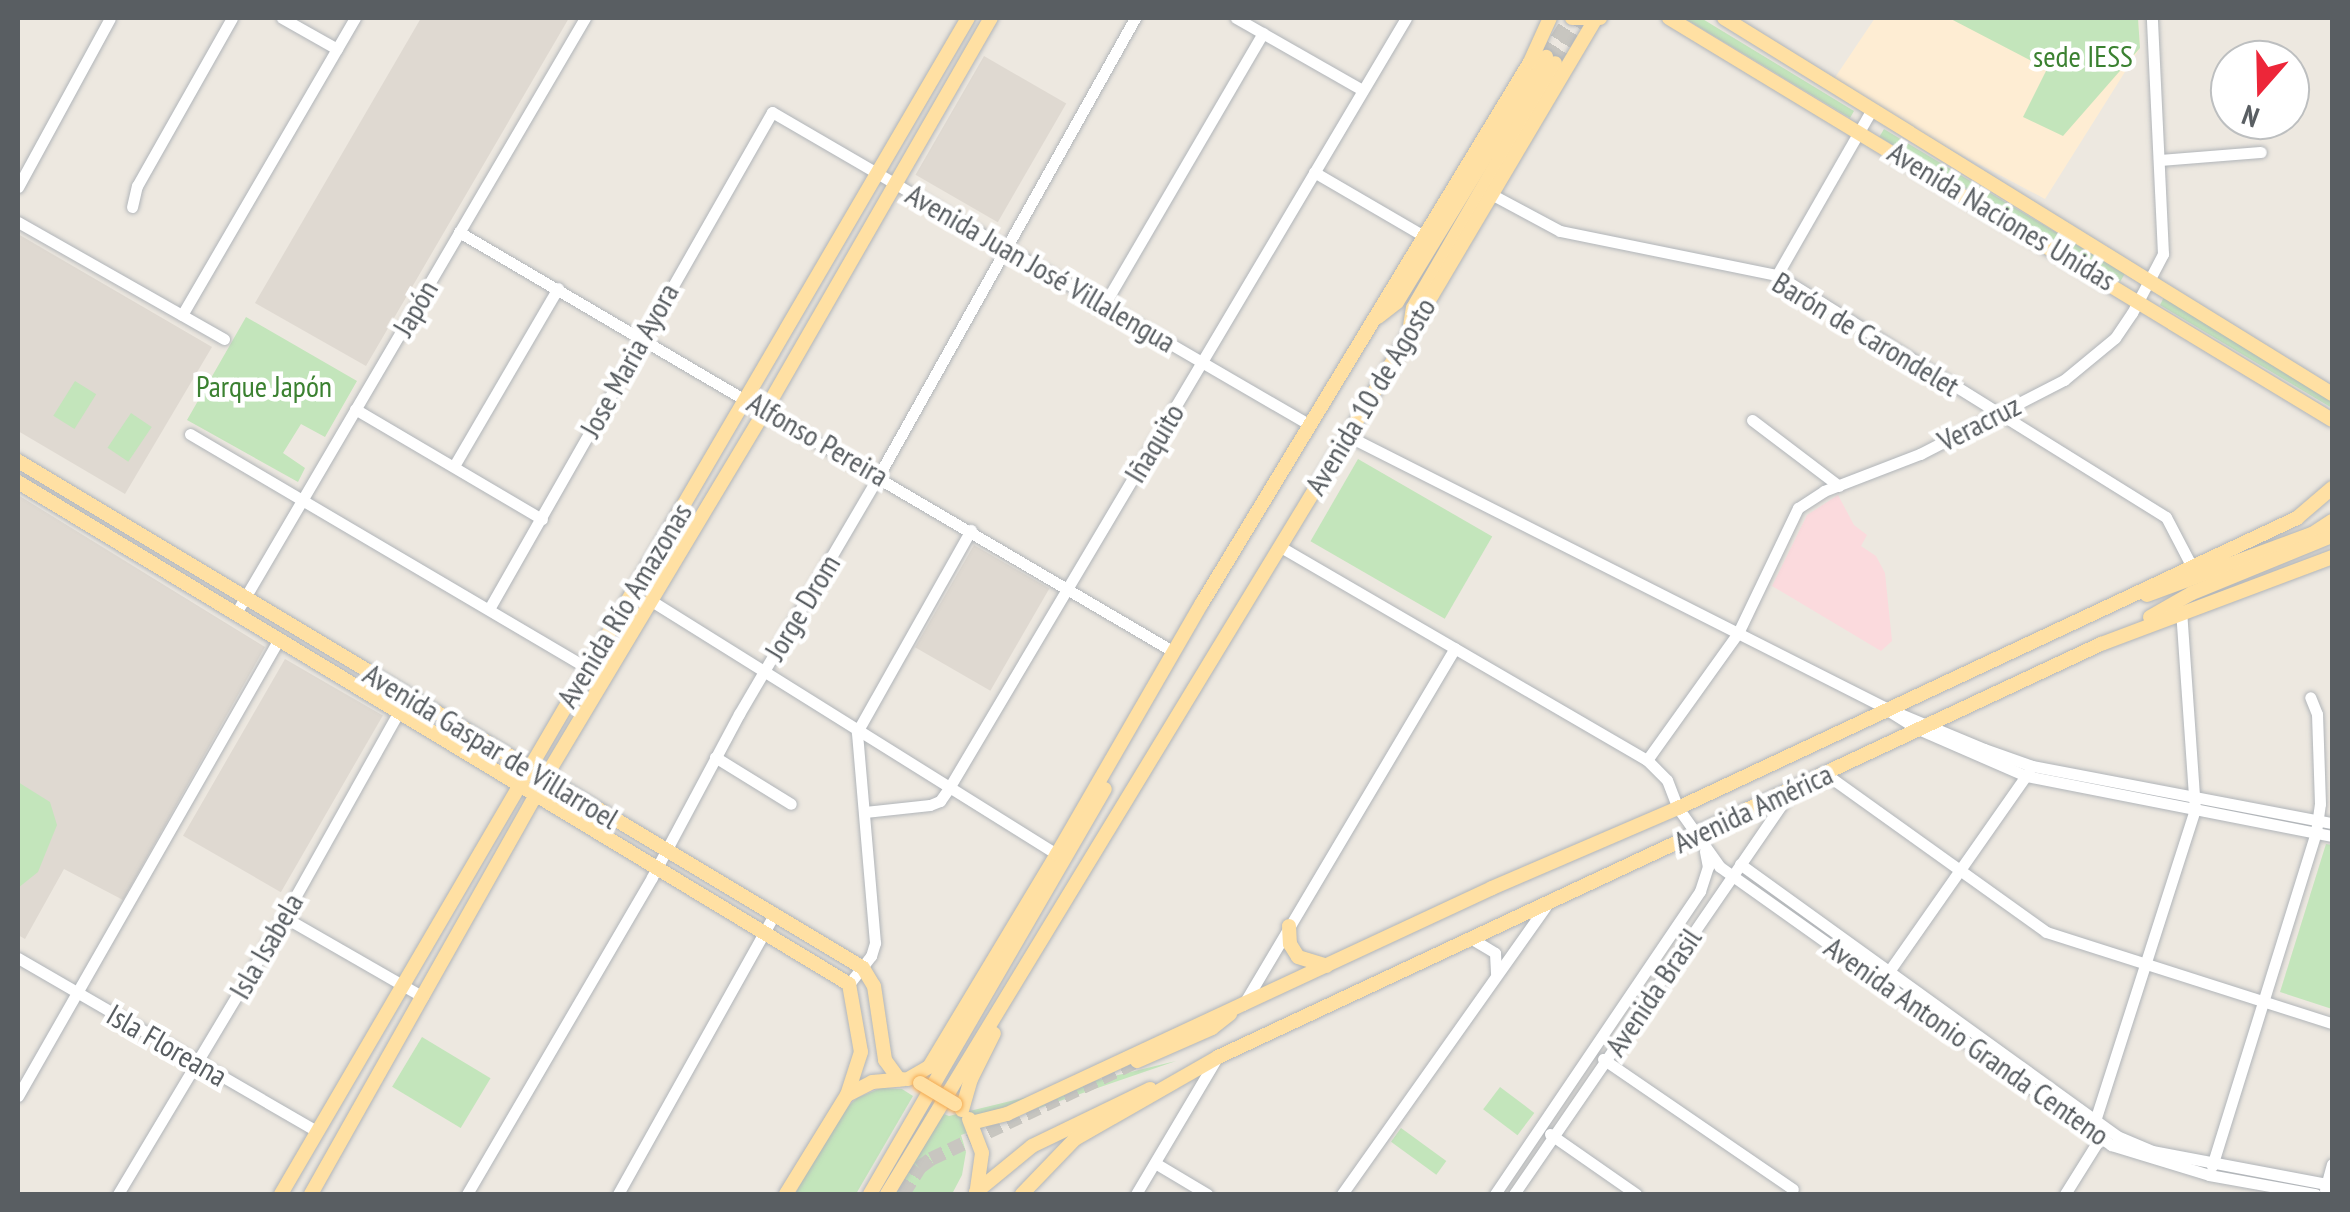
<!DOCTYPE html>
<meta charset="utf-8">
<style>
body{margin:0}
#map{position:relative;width:2350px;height:1212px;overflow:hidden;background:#ede8e0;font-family:"PT Sans Narrow",sans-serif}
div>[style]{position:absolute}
.commercial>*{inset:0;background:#feedd3}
.education>*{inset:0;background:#dfd9d1;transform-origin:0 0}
.medical>*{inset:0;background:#fbdadd}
.green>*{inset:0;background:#c3e5bb;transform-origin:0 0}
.major-tunnel>*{height:14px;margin-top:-7px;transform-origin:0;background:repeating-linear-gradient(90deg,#c8c6c0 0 14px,transparent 0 21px)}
.roads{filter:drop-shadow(0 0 2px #b1b5b9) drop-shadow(0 0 2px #b1b5b9)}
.minor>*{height:11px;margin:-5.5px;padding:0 5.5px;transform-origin:5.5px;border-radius:5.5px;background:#fff}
.major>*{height:14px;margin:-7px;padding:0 7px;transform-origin:7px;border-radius:7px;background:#ffe0a3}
.bridges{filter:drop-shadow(0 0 2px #f4aa51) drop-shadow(0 0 2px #f4aa51)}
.major-bridge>*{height:14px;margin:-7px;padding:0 7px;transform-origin:7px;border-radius:7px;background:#ffe0a3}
span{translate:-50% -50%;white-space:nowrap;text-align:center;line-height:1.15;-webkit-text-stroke:9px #fff;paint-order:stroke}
.park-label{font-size:30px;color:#3b8131}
.street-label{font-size:30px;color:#595e62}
.frame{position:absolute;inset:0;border:20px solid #595e62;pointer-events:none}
.north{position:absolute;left:2210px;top:40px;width:100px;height:100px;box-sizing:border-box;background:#fff;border:2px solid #bdbfc0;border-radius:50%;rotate:200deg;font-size:28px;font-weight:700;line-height:40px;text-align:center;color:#595e62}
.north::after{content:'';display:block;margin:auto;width:35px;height:45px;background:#ed2639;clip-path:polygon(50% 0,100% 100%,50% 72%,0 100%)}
</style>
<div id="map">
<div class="commercial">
<i style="clip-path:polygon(1875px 18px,2138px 18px,2140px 48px,2045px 199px,1830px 85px)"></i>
</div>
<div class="education">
<i style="clip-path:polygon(421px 18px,569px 18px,366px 366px,255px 303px)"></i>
<i style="left:984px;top:56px;width:95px;height:137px;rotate:30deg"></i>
<i style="clip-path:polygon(18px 234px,212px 347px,125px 494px,18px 431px)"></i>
<i style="clip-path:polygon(18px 495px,265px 647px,123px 900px,64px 869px,25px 939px,18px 935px)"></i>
<i style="left:974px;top:545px;width:87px;height:118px;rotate:30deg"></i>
<i style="left:285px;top:659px;width:113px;height:204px;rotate:30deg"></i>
</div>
<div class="medical">
<i style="clip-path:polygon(1838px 495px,1854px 525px,1867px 535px,1861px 546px,1876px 556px,1885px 573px,1892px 641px,1881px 651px,1772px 586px,1807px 515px)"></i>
</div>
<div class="green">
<i style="clip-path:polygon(1684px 18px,1701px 18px,1854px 111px,1850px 118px)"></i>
<i style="clip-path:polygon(1949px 18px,2138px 18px,2140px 48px,2063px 136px,2023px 117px,2047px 69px)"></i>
<i style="left:1884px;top:129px;width:281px;height:9px;rotate:31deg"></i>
<i style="clip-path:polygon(2164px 297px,2332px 400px,2332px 408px,2160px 305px)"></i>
<i style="clip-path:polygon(246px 317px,357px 381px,325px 437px,301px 424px,283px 453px,305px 468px,298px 482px,187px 420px)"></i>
<i style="left:75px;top:381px;width:25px;height:41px;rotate:32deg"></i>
<i style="left:131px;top:413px;width:25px;height:42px;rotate:34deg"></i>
<i style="left:1358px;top:459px;width:155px;height:95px;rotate:30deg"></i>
<i style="clip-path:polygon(18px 782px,50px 802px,57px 825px,38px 872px,18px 888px)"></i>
<i style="clip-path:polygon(2326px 844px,2332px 845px,2332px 1009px,2280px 992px)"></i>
<i style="left:422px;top:1037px;width:80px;height:58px;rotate:31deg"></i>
<i style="clip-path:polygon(1176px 1061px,961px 1135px,966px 1152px,962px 1175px,952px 1194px,893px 1194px,941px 1113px,949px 1116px)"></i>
<i style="left:1500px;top:1087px;width:43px;height:28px;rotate:37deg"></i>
<i style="clip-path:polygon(881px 1088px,902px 1089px,913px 1096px,856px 1194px,795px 1194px,839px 1115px,857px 1098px)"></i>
<i style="left:1401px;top:1128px;width:56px;height:17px;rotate:36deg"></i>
</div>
<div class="major-tunnel">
<i style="left:1546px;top:57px;width:46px;rotate:-58.4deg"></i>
<i style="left:1555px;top:63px;width:52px;rotate:-60deg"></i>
<i style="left:903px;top:1194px;width:31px;rotate:-58deg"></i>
<i style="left:919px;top:1168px;width:15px;rotate:-37deg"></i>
<i style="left:931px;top:1159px;width:228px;rotate:-25.4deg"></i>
</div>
<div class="roads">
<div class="minor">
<i style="left:282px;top:18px;width:63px;rotate:29.4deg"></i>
<i style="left:1236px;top:18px;width:145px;rotate:29.7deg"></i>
<i style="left:2159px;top:160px;width:102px;rotate:-4.5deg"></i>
<i style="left:1314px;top:172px;width:127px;rotate:30.2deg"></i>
<i style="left:18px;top:187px;width:192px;rotate:-61.4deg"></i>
<i style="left:1491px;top:194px;width:78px;rotate:28.2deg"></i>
<i style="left:1560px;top:231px;width:221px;rotate:11.5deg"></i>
<i style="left:1777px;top:275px;width:458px;rotate:31.9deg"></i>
<i style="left:2166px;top:517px;width:54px;rotate:62.5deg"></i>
<i style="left:132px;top:207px;width:22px;rotate:-77deg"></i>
<i style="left:137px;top:186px;width:193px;rotate:-60.5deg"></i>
<i style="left:18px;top:222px;width:237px;rotate:29.6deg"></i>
<i style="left:459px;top:232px;width:829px;rotate:30.43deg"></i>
<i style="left:1777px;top:275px;width:189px;rotate:-60.2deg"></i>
<i style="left:1104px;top:305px;width:315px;rotate:-59.7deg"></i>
<i style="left:182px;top:315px;width:344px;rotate:-59.8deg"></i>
<i style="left:355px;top:409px;width:217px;rotate:30.5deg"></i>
<i style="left:1752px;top:420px;width:109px;rotate:37.2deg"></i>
<i style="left:190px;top:434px;width:461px;rotate:30.5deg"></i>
<i style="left:1346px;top:435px;width:605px;rotate:26.82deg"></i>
<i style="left:1886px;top:708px;width:106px;rotate:22.7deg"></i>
<i style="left:1984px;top:749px;width:51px;rotate:19.5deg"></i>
<i style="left:2032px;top:766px;width:305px;rotate:10.8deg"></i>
<i style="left:454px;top:466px;width:206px;rotate:-59.7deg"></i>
<i style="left:1279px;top:546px;width:426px;rotate:30.2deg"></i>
<i style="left:1647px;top:760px;width:28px;rotate:45deg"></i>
<i style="left:1667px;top:780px;width:30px;rotate:69deg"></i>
<i style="left:1678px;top:808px;width:72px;rotate:54.6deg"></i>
<i style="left:1720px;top:867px;width:480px;rotate:35.4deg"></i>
<i style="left:2111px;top:1145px;width:102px;rotate:17deg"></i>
<i style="left:2209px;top:1175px;width:108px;rotate:10.2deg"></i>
<i style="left:650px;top:600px;width:480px;rotate:32deg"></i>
<i style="left:489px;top:609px;width:572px;rotate:-60.34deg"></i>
<i style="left:772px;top:112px;width:622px;rotate:30.19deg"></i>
<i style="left:236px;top:613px;width:690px;rotate:-59.61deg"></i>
<i style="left:1889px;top:711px;width:34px;rotate:32deg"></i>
<i style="left:1918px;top:729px;width:118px;rotate:23.5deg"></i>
<i style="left:2026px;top:776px;width:312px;rotate:11.1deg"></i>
<i style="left:715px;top:757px;width:89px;rotate:31.7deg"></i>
<i style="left:1647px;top:760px;width:156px;rotate:-54.4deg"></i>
<i style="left:1738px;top:633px;width:139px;rotate:-64.4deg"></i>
<i style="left:1798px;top:508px;width:31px;rotate:-33deg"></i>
<i style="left:1824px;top:491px;width:103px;rotate:-21.1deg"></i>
<i style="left:1920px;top:454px;width:162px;rotate:-27.2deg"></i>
<i style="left:2064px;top:380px;width:66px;rotate:-39.5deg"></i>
<i style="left:2115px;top:338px;width:30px;rotate:-56deg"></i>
<i style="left:2132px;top:313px;width:67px;rotate:-62.3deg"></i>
<i style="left:2163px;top:254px;width:236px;rotate:-92.7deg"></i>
<i style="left:1827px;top:775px;width:269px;rotate:35.6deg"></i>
<i style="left:2046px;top:932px;width:300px;rotate:17.7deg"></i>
<i style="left:865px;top:812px;width:65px;rotate:-6.1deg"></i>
<i style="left:930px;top:805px;width:11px;rotate:-22deg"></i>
<i style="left:940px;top:801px;width:16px;rotate:-55deg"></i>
<i style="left:949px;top:788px;width:895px;rotate:-59.31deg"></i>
<i style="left:1740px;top:864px;width:465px;rotate:35.8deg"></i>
<i style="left:2117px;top:1136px;width:38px;rotate:23deg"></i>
<i style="left:2152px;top:1151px;width:183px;rotate:10.7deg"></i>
<i style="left:284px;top:917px;width:160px;rotate:29.9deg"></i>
<i style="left:1472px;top:939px;width:27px;rotate:31deg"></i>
<i style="left:1495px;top:953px;width:22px;rotate:87deg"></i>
<i style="left:18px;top:958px;width:345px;rotate:30.1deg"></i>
<i style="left:1885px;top:977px;width:251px;rotate:-55deg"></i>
<i style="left:849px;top:984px;width:36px;rotate:-52deg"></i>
<i style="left:871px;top:956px;width:14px;rotate:-73deg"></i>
<i style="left:875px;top:943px;width:212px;rotate:-94.9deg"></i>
<i style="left:857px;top:732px;width:232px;rotate:-60.6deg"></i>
<i style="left:1243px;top:1005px;width:415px;rotate:-59.3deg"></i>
<i style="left:1603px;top:1059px;width:230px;rotate:34.4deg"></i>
<i style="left:18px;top:1096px;width:526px;rotate:-60.27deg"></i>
<i style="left:2093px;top:1127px;width:333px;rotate:-72.2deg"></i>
<i style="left:2195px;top:810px;width:198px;rotate:-94deg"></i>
<i style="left:1550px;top:1134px;width:105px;rotate:34.9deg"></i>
<i style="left:1155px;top:1163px;width:61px;rotate:30.8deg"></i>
<i style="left:2212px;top:1166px;width:350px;rotate:-72.7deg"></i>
<i style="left:2316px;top:832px;width:28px;rotate:-82deg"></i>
<i style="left:2320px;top:804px;width:90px;rotate:-91.9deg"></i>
<i style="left:2317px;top:714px;width:18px;rotate:-112deg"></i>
<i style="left:2325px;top:1190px;width:27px;rotate:-75deg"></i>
<i style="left:118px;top:1194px;width:323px;rotate:-59.1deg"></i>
<i style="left:284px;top:917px;width:254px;rotate:-60.8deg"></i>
<i style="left:467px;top:1194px;width:367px;rotate:-59.7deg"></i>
<i style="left:652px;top:877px;width:185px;rotate:-61.9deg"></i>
<i style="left:739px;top:714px;width:277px;rotate:-59.6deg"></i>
<i style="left:879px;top:475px;width:524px;rotate:-60.74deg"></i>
<i style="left:618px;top:1194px;width:317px;rotate:-60.8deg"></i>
<i style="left:1136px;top:1194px;width:155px;rotate:-59.3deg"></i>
<i style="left:1342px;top:1194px;width:352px;rotate:-54.7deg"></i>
<i style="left:1495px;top:1194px;width:366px;rotate:-55.9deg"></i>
<i style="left:1700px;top:891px;width:25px;rotate:-72deg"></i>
<i style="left:1708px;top:867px;width:16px;rotate:-101deg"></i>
<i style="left:1514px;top:1194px;width:490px;rotate:-55.5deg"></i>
<i style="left:2065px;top:1194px;width:66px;rotate:-58deg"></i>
</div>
<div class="major">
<i style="left:1572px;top:18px;width:28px"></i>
<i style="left:1669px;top:18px;width:775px;rotate:31.23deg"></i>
<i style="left:1724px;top:18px;width:715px;rotate:31.73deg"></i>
<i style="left:1378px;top:317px;width:24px;rotate:-38deg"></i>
<i style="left:1397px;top:302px;width:287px;rotate:-58.7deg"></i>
<i style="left:1410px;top:326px;width:18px;rotate:-81deg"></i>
<i style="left:1413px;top:308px;width:283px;rotate:-59.9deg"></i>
<i style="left:18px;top:461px;width:985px;rotate:30.96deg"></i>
<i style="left:863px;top:968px;width:21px;rotate:59deg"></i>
<i style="left:874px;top:986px;width:75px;rotate:81.5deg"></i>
<i style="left:885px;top:1060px;width:24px;rotate:54deg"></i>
<i style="left:18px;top:482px;width:971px;rotate:31.14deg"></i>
<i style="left:849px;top:984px;width:69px;rotate:80deg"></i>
<i style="left:861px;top:1052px;width:45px;rotate:108deg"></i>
<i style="left:2147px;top:595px;width:176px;rotate:-20.3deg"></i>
<i style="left:2312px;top:534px;width:24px;rotate:-33deg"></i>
<i style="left:2150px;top:617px;width:48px;rotate:-29.7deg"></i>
<i style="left:2192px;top:593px;width:151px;rotate:-22.2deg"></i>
<i style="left:1289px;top:926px;width:18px;rotate:87deg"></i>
<i style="left:1290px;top:944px;width:15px;rotate:58deg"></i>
<i style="left:1298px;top:957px;width:30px;rotate:17deg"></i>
<i style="left:1137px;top:1061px;width:82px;rotate:-23.7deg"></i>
<i style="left:1212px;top:1028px;width:23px;rotate:-38deg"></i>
<i style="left:908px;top:1079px;width:24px;rotate:-30deg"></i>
<i style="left:929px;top:1067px;width:249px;rotate:-59deg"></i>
<i style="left:1057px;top:854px;width:290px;rotate:-60deg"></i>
<i style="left:1202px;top:603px;width:633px;rotate:-58.77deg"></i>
<i style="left:1530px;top:62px;width:48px;rotate:-65.6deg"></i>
<i style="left:962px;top:1110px;width:32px;rotate:-74deg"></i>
<i style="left:971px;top:1079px;width:51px;rotate:-63.4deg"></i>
<i style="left:969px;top:1119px;width:36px;rotate:69deg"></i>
<i style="left:982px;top:1153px;width:36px;rotate:98deg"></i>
<i style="left:971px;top:1123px;width:37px;rotate:-14deg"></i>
<i style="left:1007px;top:1114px;width:535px;rotate:-24.98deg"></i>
<i style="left:1492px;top:888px;width:202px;rotate:-23.3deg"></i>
<i style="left:1678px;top:808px;width:684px;rotate:-25.1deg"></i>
<i style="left:2297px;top:518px;width:46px;rotate:-40.6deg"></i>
<i style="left:976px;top:1192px;width:72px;rotate:-39.4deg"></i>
<i style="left:1032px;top:1146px;width:131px;rotate:-25.8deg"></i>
<i style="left:281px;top:1194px;width:1362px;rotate:-59.71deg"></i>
<i style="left:311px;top:1194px;width:477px;rotate:-60.6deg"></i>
<i style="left:545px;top:778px;width:430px;rotate:-59.1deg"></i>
<i style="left:766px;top:409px;width:451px;rotate:-60.1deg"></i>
<i style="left:786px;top:1194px;width:116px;rotate:-58.4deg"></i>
<i style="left:847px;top:1095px;width:28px;rotate:-27deg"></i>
<i style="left:872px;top:1082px;width:32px;rotate:-5deg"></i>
<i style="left:870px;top:1194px;width:468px;rotate:-59.9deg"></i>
<i style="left:887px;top:1194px;width:1004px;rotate:-58.73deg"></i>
<i style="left:1408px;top:336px;width:367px;rotate:-59.4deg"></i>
<i style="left:1022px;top:1194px;width:76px;rotate:-46.1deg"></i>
<i style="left:1075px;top:1139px;width:165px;rotate:-29.8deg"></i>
<i style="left:1218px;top:1057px;width:975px;rotate:-25.07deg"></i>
<i style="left:2101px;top:644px;width:247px;rotate:-20.6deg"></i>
</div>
</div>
<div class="bridges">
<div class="major-bridge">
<i style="left:920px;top:1083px;width:41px;rotate:31deg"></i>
</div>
</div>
<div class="park-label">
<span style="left:2083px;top:56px">sede IESS</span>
<span style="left:264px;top:386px">Parque Japón</span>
</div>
<div class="street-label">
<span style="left:2002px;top:216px;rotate:31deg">Avenida Naciones Unidas</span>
<span style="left:1041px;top:268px;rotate:30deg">Avenida Juan José Villalengua</span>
<span style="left:415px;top:308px;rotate:-60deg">Japón</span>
<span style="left:1866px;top:334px;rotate:31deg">Barón de Carondelet</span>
<span style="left:629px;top:360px;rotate:-61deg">Jose Maria Ayora</span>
<span style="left:1370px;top:396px;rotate:-59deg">Avenida 10 de Agosto</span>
<span style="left:1979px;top:423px;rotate:-27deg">Veracruz</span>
<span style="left:818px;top:439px;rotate:30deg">Alfonso Pereira</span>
<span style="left:1154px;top:443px;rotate:-59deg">Iñaquito</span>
<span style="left:624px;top:605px;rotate:-59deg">Avenida Río Amazonas</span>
<span style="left:802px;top:607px;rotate:-59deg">Jorge Drom</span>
<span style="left:491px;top:746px;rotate:31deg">Avenida Gaspar de Villarroel</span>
<span style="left:1753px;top:808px;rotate:-25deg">Avenida América</span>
<span style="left:266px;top:946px;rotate:-60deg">Isla Isabela</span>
<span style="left:1653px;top:992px;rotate:-56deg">Avenida Brasil</span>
<span style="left:1967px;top:1041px;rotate:35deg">Avenida Antonio Granda Centeno</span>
<span style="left:167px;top:1045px;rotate:30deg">Isla Floreana</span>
</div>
<div class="frame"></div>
<div class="north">N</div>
</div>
